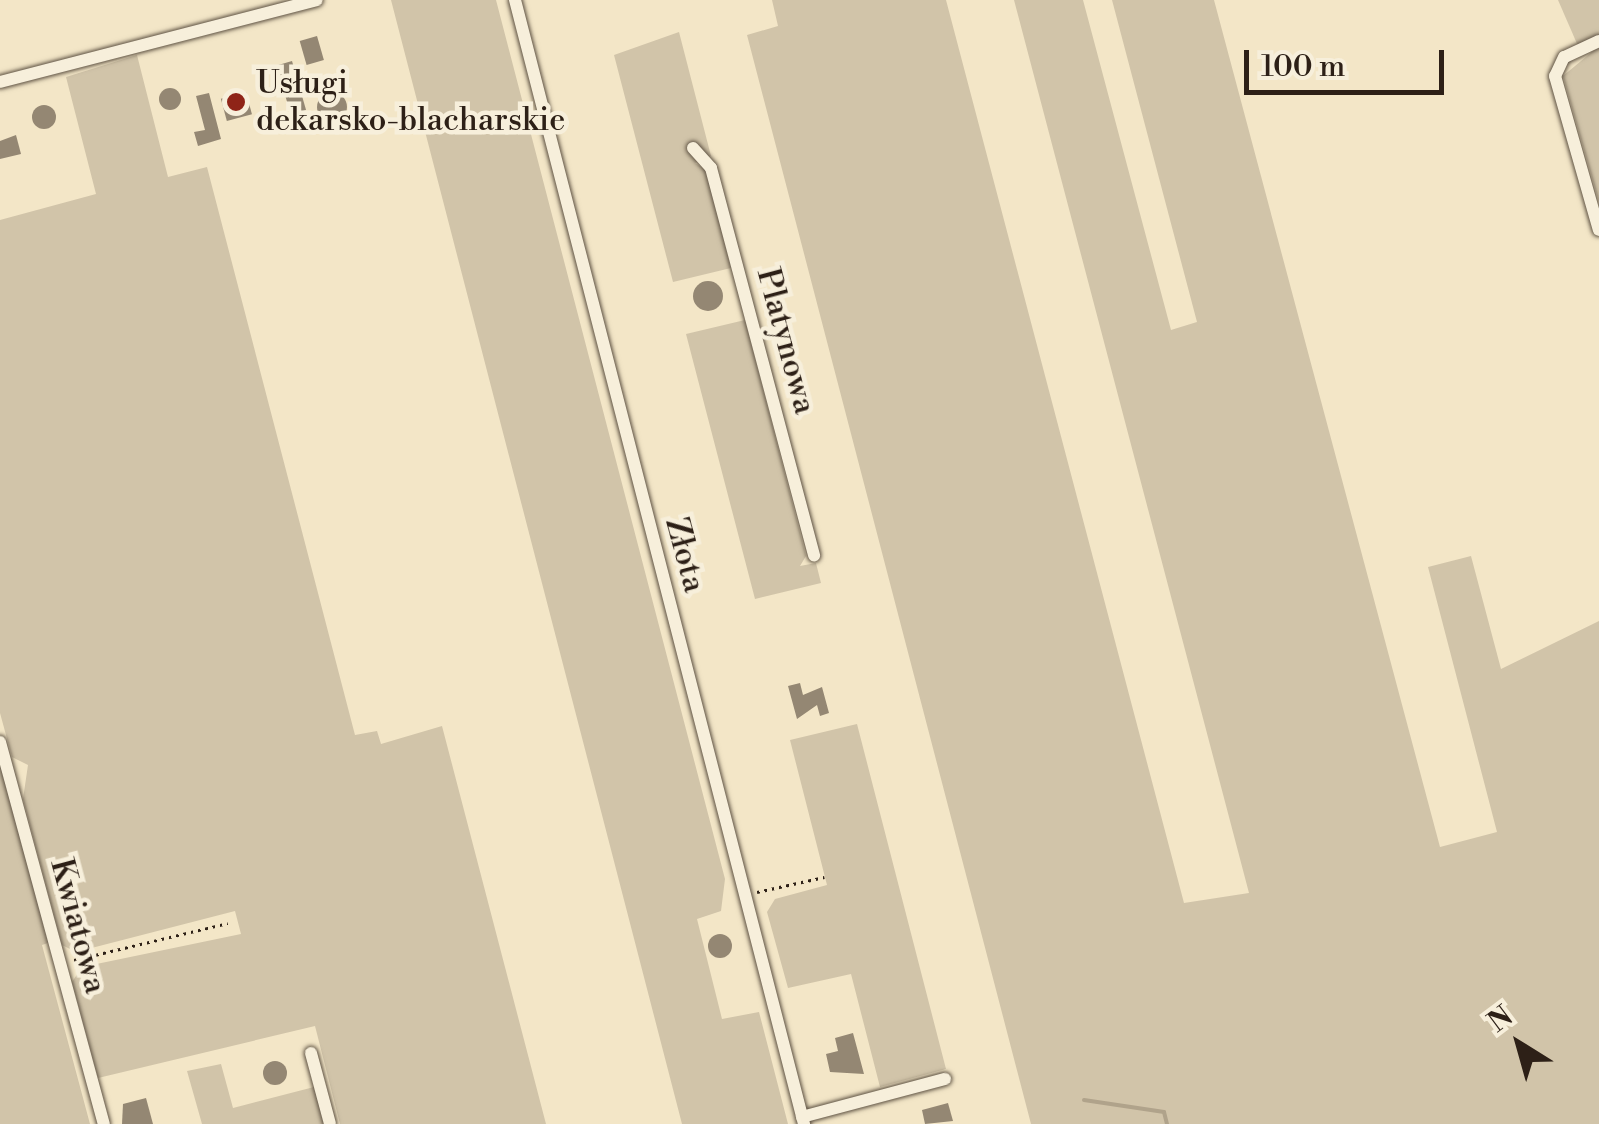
<!DOCTYPE html>
<meta charset="utf-8">
<style>
body{margin:0}
#map{position:relative;width:1599px;height:1124px;overflow:hidden;background:#f3e6c7;font-family:"Libre Bodoni",serif}
div>[style]{position:absolute}
.green>*{inset:0;background:#d1c4a9}
.stream>*{height:4px;margin:-2px;padding:0 2px;transform-origin:2px;border-radius:2px;background:#b0a38b}
.building>*{inset:0;background:#948773;transform-origin:0 0}
.round{border-radius:50%}
.path>*{height:2.5px;margin-top:-1.25px;transform-origin:0;background:repeating-linear-gradient(90deg,#2d2017 0 2.5px,transparent 0 7.5px)}
.roads{filter:drop-shadow(0 0 2px #5e5243) drop-shadow(0 0 2px #5e5243)}
.street>*{height:12px;margin:-6px;padding:0 6px;transform-origin:6px;border-radius:6px;background:#f7efdb}
.dots>*{width:28px;height:28px;translate:-50% -50%;box-sizing:border-box;border:5px solid #f7efdb;border-radius:50%}
span{translate:-50% -50%;white-space:nowrap;text-align:center;line-height:1.15;-webkit-text-stroke:9px #f7efdb;paint-order:stroke}
.poi-label{font-size:32px;color:#2d2017}
.left{translate:0 -50%;text-align:left}
.street-label{font-size:32px;color:#2d2017}
.north{position:absolute;left:1469px;top:994px;width:100px;height:100px;-webkit-text-stroke:8px #f7efdb;paint-order:stroke;rotate:323deg;font-size:28px;font-weight:700;line-height:40px;text-align:center;color:#2d2017}
.north::after{content:'';display:block;margin:auto;width:35px;height:45px;background:#2d2017;clip-path:polygon(50% 0,100% 100%,50% 72%,0 100%)}
.scale{position:absolute;left:1244px;top:50px;width:200px;height:45px;box-sizing:border-box;border:5px solid #2d2017;border-top:0;padding-left:12px;font-size:30px;line-height:35px;white-space:nowrap;color:#2d2017;-webkit-text-stroke:8px #f7efdb;paint-order:stroke}
</style>
<div id="map">
<div class="green">
<i style="clip-path:polygon(391px 0,496px 0,725px 879px,721px 911px,697px 919px,722px 1019px,759px 1012px,788px 1124px,682px 1124px)"></i>
<i style="clip-path:polygon(772px 0,946px 0,1184px 903px,1249px 893px,1014px 0,1083px 0,1171px 330px,1197px 322px,1112px 0,1214px 0,1440px 847px,1497px 832px,1428px 567px,1471px 556px,1501px 669px,1599px 621px,1599px 1124px,1031px 1124px,747px 35px,778px 26px)"></i>
<i style="clip-path:polygon(1558px 0,1599px 0,1599px 36px,1578px 46px)"></i>
<i style="clip-path:polygon(679px 32px,711px 156px,695px 163px,706px 170px,731px 268px,673px 282px,614px 55px)"></i>
<i style="clip-path:polygon(1599px 46px,1599px 202px,1563px 76px)"></i>
<i style="clip-path:polygon(137px 55px,168px 177px,207px 167px,355px 735px,377px 731px,381px 744px,442px 726px,546px 1124px,340px 1124px,315px 1026px,98px 1078px,72px 982px,82px 967px,241px 934px,235px 911px,76px 952px,62px 945px,23px 799px,28px 765px,12px 757px,0 713px,0 220px,96px 194px,66px 77px)"></i>
<i style="clip-path:polygon(745px 320px,806px 556px,800px 566px,816px 563px,821px 583px,755px 599px,686px 334px)"></i>
<i style="clip-path:polygon(857px 724px,946px 1069px,880px 1087px,851px 974px,788px 988px,767px 912px,775px 899px,827px 885px,790px 740px)"></i>
<i style="clip-path:polygon(0 751px,51px 942px,42px 945px,90px 1124px,0 1124px)"></i>
<i style="clip-path:polygon(221px 1064px,233px 1108px,314px 1087px,324px 1124px,202px 1124px,187px 1071px)"></i>
</div>
<div class="stream">
<i style="left:1084px;top:1100px;width:81px;rotate:8.5deg"></i>
<i style="left:1164px;top:1112px;width:12px;rotate:76deg"></i>
</div>
<div class="building">
<i style="left:317px;top:36px;width:25px;height:18px;rotate:74deg"></i>
<i style="left:292px;top:61px;width:51px;height:16px;rotate:74deg"></i>
<i class="round" style="left:159px;top:88px;width:22px;height:22px"></i>
<i style="left:246px;top:92px;width:23px;height:26px;rotate:75deg"></i>
<i class="round" style="left:317px;top:92px;width:30px;height:30px"></i>
<i style="clip-path:polygon(209px 93px,221px 139px,198px 146px,194px 132px,205px 130px,196px 96px)"></i>
<i class="round" style="left:32px;top:105px;width:24px;height:24px"></i>
<i style="clip-path:polygon(16px 135px,21px 154px,0 159px,0 141px)"></i>
<i class="round" style="left:693px;top:281px;width:30px;height:30px"></i>
<i style="clip-path:polygon(800px 683px,803px 695px,822px 687px,829px 713px,820px 716px,817px 705px,797px 719px,788px 686px)"></i>
<i class="round" style="left:708px;top:934px;width:24px;height:24px"></i>
<i style="clip-path:polygon(853px 1033px,864px 1074px,830px 1072px,826px 1054px,838px 1051px,835px 1038px)"></i>
<i class="round" style="left:263px;top:1061px;width:24px;height:24px"></i>
<i style="clip-path:polygon(146px 1098px,153px 1124px,122px 1124px,123px 1104px)"></i>
<i style="clip-path:polygon(948px 1103px,953px 1121px,925px 1124px,922px 1110px)"></i>
</div>
<div class="path">
<i style="left:757px;top:892px;width:69px;rotate:-12.6deg"></i>
<i style="left:74px;top:960px;width:158px;rotate:-13.5deg"></i>
</div>
<div class="roads">
<div class="street">
<i style="left:515px;top:0;width:1161px;rotate:75.58deg"></i>
<i style="left:1599px;top:41px;width:38px;rotate:155deg"></i>
<i style="left:1564px;top:57px;width:21px;rotate:115deg"></i>
<i style="left:1555px;top:76px;width:160px;rotate:74.1deg"></i>
<i style="left:0;top:82px;width:327px;rotate:-14.5deg"></i>
<i style="left:693px;top:148px;width:27px;rotate:48deg"></i>
<i style="left:711px;top:168px;width:401px;rotate:75.1deg"></i>
<i style="left:0;top:742px;width:396px;rotate:74.8deg"></i>
<i style="left:311px;top:1053px;width:73px;rotate:75deg"></i>
<i style="left:802px;top:1117px;width:148px;rotate:-14.9deg"></i>
</div>
</div>
<div class="dots">
<i style="left:236px;top:102px;background:#8f2418"></i>
</div>
<div class="poi-label">
<span class="left" style="left:256px;top:102px">Usługi<br>dekarsko-blacharskie</span>
</div>
<div class="street-label">
<span style="left:786px;top:341px;rotate:75deg">Platynowa</span>
<span style="left:685px;top:555px;rotate:75deg">Złota</span>
<span style="left:78px;top:926px;rotate:75deg">Kwiatowa</span>
</div>
<div class="north">N</div>
<div class="scale">100 m</div>
</div>
